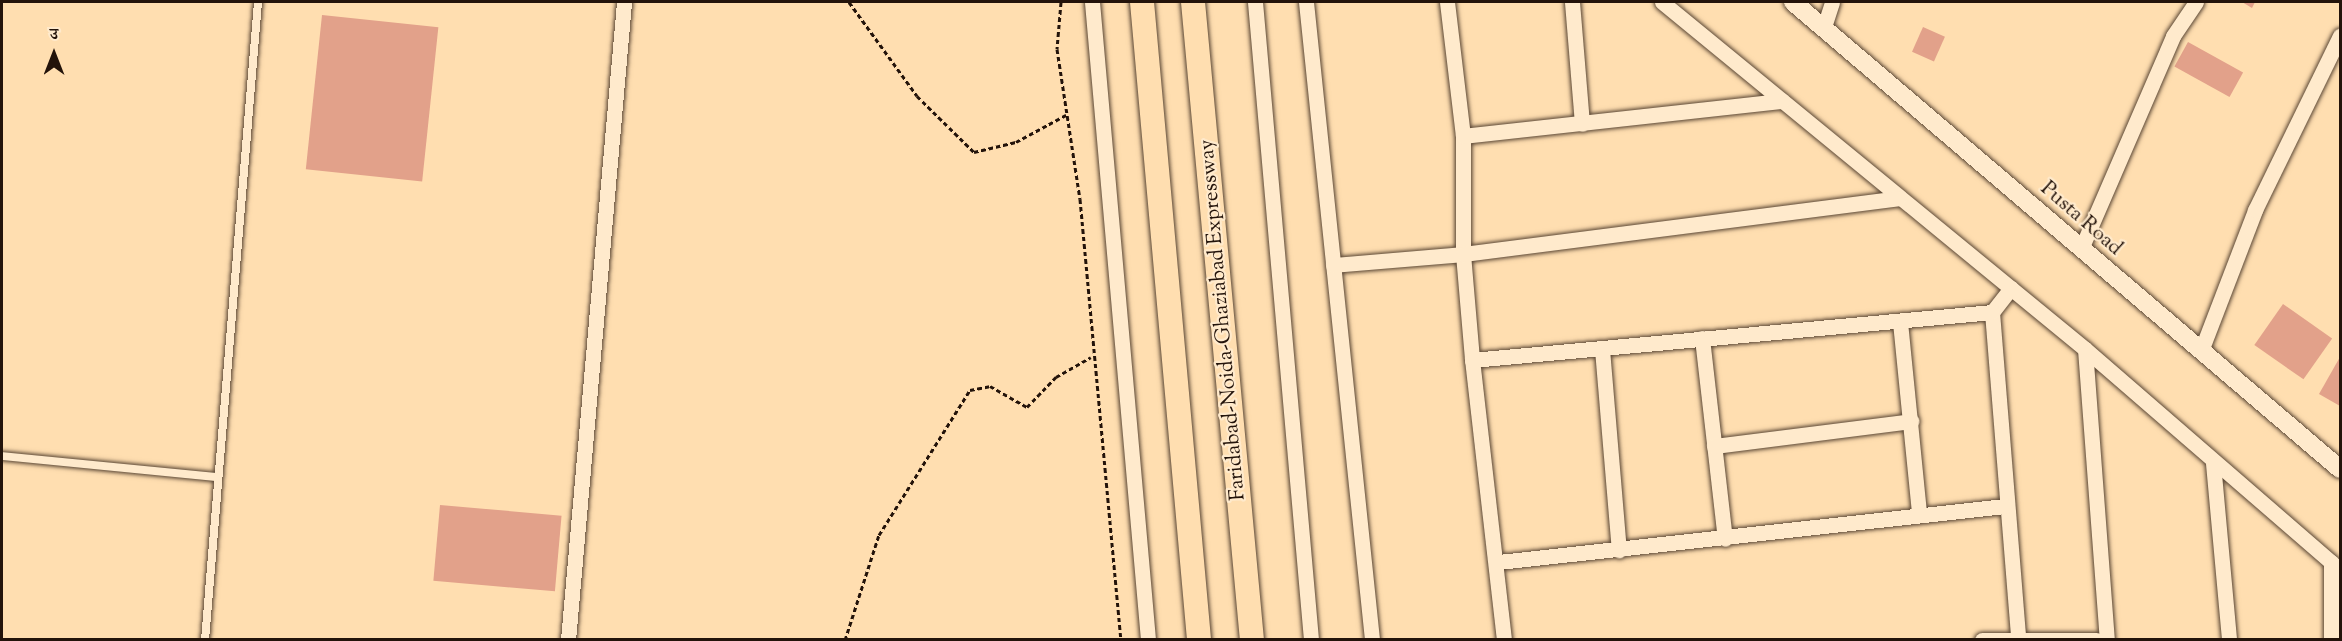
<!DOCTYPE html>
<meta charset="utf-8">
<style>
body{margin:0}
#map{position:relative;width:2342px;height:641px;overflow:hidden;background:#ffdeb0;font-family:"Sorts Mill Goudy","Noto Serif Devanagari",serif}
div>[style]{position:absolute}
.building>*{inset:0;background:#e2a18a;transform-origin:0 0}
.path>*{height:3px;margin-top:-1.5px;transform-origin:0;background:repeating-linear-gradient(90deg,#23130a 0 4.5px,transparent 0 7.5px)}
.roads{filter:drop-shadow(0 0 2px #5a4634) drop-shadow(0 0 2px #5a4634)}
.service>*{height:8px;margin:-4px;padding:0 4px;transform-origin:4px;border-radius:4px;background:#ffeacc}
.minor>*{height:15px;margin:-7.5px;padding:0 7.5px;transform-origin:7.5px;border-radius:7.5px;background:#ffeacc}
.tertiary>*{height:18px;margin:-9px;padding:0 9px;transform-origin:9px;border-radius:9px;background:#ffeacc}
.primary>*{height:24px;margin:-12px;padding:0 12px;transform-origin:12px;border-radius:12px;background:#ffdeb0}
span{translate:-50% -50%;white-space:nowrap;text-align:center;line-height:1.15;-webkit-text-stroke:4.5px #ffeacc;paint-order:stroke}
.street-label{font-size:21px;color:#23130a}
.frame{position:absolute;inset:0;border:3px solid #23130a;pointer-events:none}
.north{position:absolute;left:24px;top:24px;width:60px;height:60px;-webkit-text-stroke:4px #ffeacc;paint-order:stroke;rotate:0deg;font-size:16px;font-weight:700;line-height:24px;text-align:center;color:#23130a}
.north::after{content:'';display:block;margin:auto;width:21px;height:27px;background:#23130a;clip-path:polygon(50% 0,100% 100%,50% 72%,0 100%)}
</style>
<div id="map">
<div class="building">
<i style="clip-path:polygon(2242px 2px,2255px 2px,2252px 8px)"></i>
<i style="left:322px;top:15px;width:117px;height:155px;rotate:6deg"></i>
<i style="left:1923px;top:27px;width:24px;height:27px;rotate:24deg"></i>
<i style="left:2188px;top:42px;width:63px;height:28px;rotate:29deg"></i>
<i style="left:2283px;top:304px;width:60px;height:50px;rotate:35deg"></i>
<i style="clip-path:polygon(2340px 357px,2340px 406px,2319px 394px)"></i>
<i style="left:440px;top:505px;width:122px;height:76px;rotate:5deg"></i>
</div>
<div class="path">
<i style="left:849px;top:2px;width:116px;rotate:54.1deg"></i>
<i style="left:917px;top:96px;width:80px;rotate:44.5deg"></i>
<i style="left:974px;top:152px;width:43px;rotate:-13.4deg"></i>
<i style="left:1016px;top:142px;width:57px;rotate:-28.4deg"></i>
<i style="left:1061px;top:2px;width:47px;rotate:94.9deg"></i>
<i style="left:1057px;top:49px;width:152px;rotate:81.3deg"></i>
<i style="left:1080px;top:199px;width:443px;rotate:84.7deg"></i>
<i style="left:845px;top:640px;width:110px;rotate:-72.1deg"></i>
<i style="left:879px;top:535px;width:171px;rotate:-57.9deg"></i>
<i style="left:970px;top:390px;width:20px;rotate:-11deg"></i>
<i style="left:990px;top:386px;width:43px;rotate:29.6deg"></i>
<i style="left:1027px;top:407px;width:42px;rotate:-46deg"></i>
<i style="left:1056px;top:377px;width:40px;rotate:-29.7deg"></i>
</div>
<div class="roads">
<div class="service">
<i style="left:2px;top:456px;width:216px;rotate:5.6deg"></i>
<i style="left:205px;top:640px;width:640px;rotate:-85.25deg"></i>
</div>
<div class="minor">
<i style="left:1092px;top:2px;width:640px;rotate:84.98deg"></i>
<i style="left:1255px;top:2px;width:640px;rotate:84.98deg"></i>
<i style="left:1306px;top:2px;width:641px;rotate:84.09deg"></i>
<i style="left:1447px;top:2px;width:135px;rotate:83.2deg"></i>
<i style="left:1463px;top:136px;width:118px;rotate:90deg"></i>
<i style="left:1463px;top:254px;width:106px;rotate:85.1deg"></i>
<i style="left:1572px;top:2px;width:122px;rotate:85.3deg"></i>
<i style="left:1662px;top:2px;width:547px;rotate:39.36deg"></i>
<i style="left:2085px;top:349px;width:337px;rotate:40.9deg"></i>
<i style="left:1824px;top:27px;width:26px;rotate:-72deg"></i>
<i style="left:1463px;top:136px;width:321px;rotate:-6.3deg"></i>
<i style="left:2081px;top:249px;width:232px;rotate:-66.6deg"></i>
<i style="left:2173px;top:36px;width:41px;rotate:-55.9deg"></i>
<i style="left:1333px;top:265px;width:130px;rotate:-4.8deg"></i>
<i style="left:1463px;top:254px;width:439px;rotate:-7.3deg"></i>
<i style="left:2011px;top:288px;width:31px;rotate:128deg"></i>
<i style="left:1992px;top:312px;width:325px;rotate:85.4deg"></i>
<i style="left:1900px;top:322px;width:192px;rotate:84.3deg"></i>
<i style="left:1702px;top:338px;width:202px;rotate:83.5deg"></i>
<i style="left:1602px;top:349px;width:202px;rotate:85.2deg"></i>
<i style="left:2085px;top:349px;width:292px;rotate:85.7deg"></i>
<i style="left:2201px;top:351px;width:151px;rotate:-69deg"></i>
<i style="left:2255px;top:210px;width:194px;rotate:-64deg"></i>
<i style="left:1714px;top:446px;width:199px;rotate:-7.2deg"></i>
<i style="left:2213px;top:463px;width:178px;rotate:84.8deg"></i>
<i style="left:1499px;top:562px;width:509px;rotate:-6.32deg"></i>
<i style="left:2331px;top:562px;width:78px;rotate:90deg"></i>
<i style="left:568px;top:640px;width:640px;rotate:-84.98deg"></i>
<i style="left:1504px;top:640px;width:282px;rotate:-96.5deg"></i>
<i style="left:1472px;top:360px;width:522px;rotate:-5.27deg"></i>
<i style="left:1982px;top:640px;width:114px"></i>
</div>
<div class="tertiary">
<i style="left:1793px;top:2px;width:719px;rotate:40.49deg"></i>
</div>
<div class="primary">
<i style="left:1142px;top:2px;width:641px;rotate:84.89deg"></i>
<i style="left:1193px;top:2px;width:641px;rotate:84.72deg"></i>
</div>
</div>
<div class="street-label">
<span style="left:2081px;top:219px;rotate:41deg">Pusta Road</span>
<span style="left:1223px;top:320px;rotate:-95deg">Faridabad-Noida-Ghaziabad Expressway</span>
</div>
<div class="frame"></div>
<div class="north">उ</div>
</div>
